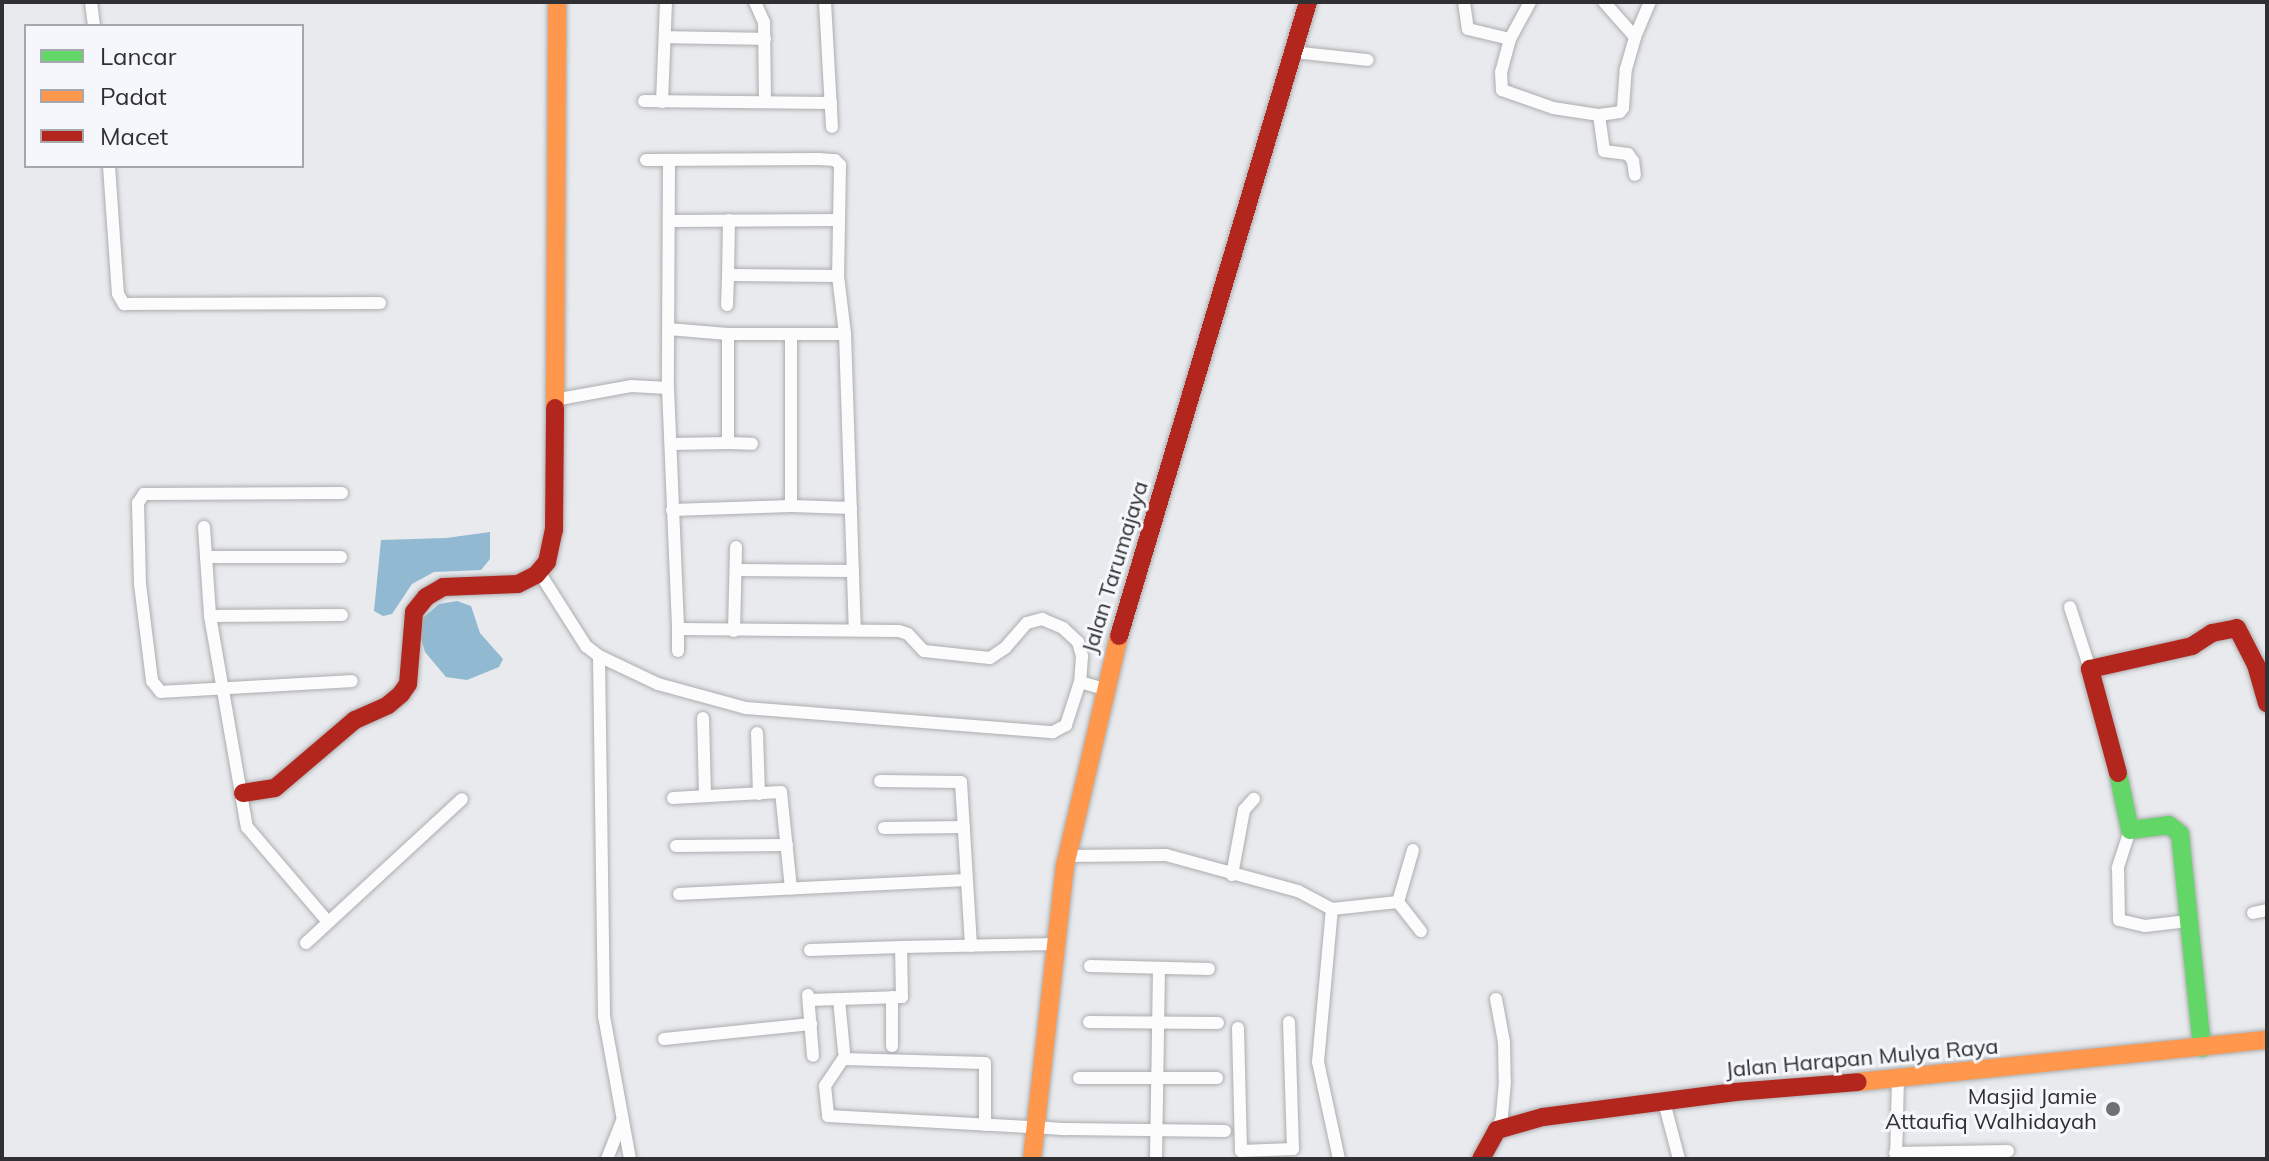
<!DOCTYPE html>
<style>
body{margin:0}
#map{position:relative;width:2269px;height:1161px;overflow:hidden;background:#e8eaed;font-family:Mulish,sans-serif}
div>[style]{position:absolute}
.water>*{inset:0;background:#91bad2}
.roads{filter:drop-shadow(0 0 2px #acadaf) drop-shadow(0 0 2px #acadaf)}
.street>*{height:12px;margin:-6px;padding:0 6px;transform-origin:6px;border-radius:6px;background:#fcfcfc}
.fast>*{height:18px;margin:-9px;padding:0 9px;transform-origin:9px;border-radius:9px;background:#63d668}
.slow>*{height:18px;margin:-9px;padding:0 9px;transform-origin:9px;border-radius:9px;background:#ff974d}
.jam>*{height:18px;margin:-9px;padding:0 9px;transform-origin:9px;border-radius:9px;background:#b3261e}
.dots>*{width:22px;height:22px;translate:-50% -50%;box-sizing:border-box;border:4px solid #f5f7fc;border-radius:50%}
span{translate:-50% -50%;white-space:nowrap;text-align:center;line-height:1.15;-webkit-text-stroke:6px #f5f7fc;paint-order:stroke}
.street-label{font-size:22px;color:#303032}
.poi-label{font-size:22px;color:#303032}
.right{translate:-100% -50%;text-align:right}
.frame{position:absolute;inset:0;border:4px solid #303032;pointer-events:none}
.legend{position:absolute;left:24px;top:24px;width:280px;height:144px;box-sizing:border-box;background:#f5f7fc;border:2px solid #a6a7ab;margin:0;padding:10px 14px;list-style:none;font-size:24px;color:#303032}
.legend li{display:flex;align-items:center;gap:16px;height:40px}
.legend b{width:40px;border:2px solid #a6a7ab}
</style>
<div id="map">
<div class="water">
<i style="clip-path:polygon(490px 532px,490px 559px,481px 570px,434px 572px,412px 584px,392px 614px,383px 616px,374px 611px,381px 540px,446px 538px)"></i>
<i style="clip-path:polygon(457px 601px,471px 606px,480px 633px,503px 659px,499px 667px,467px 680px,446px 677px,425px 652px,420px 635px,423px 618px,439px 604px)"></i>
</div>
<div class="roads">
<div class="street">
<i style="left:91px;top:2px;width:24px;rotate:83deg"></i>
<i style="left:755px;top:2px;width:22px;rotate:66deg"></i>
<i style="left:764px;top:22px;width:78px;rotate:89.3deg"></i>
<i style="left:825px;top:2px;width:125px;rotate:86.8deg"></i>
<i style="left:1464px;top:2px;width:27px;rotate:82deg"></i>
<i style="left:1468px;top:29px;width:43px;rotate:13.4deg"></i>
<i style="left:1510px;top:39px;width:34px;rotate:105deg"></i>
<i style="left:1501px;top:72px;width:18px;rotate:87deg"></i>
<i style="left:1502px;top:90px;width:54px;rotate:19.4deg"></i>
<i style="left:1553px;top:108px;width:47px;rotate:8.7deg"></i>
<i style="left:1599px;top:115px;width:21px;rotate:-8deg"></i>
<i style="left:1620px;top:112px;width:5px;rotate:-53deg"></i>
<i style="left:1623px;top:108px;width:39px;rotate:-86deg"></i>
<i style="left:1626px;top:69px;width:33px;rotate:-74deg"></i>
<i style="left:1635px;top:37px;width:47px;rotate:-131.5deg"></i>
<i style="left:665px;top:37px;width:100px;rotate:1.1deg"></i>
<i style="left:1635px;top:37px;width:38px;rotate:-67deg"></i>
<i style="left:1510px;top:39px;width:42px;rotate:-61.6deg"></i>
<i style="left:1293px;top:52px;width:75px;rotate:6.1deg"></i>
<i style="left:644px;top:101px;width:187px;rotate:0.6deg"></i>
<i style="left:662px;top:102px;width:100px;rotate:-87.7deg"></i>
<i style="left:1599px;top:115px;width:36px;rotate:82deg"></i>
<i style="left:1604px;top:151px;width:24px;rotate:7deg"></i>
<i style="left:1628px;top:154px;width:9px;rotate:54deg"></i>
<i style="left:1633px;top:161px;width:14px;rotate:82deg"></i>
<i style="left:646px;top:160px;width:173px;rotate:-0.3deg"></i>
<i style="left:819px;top:159px;width:16px;rotate:4deg"></i>
<i style="left:835px;top:160px;width:7px;rotate:45deg"></i>
<i style="left:840px;top:165px;width:111px;rotate:91deg"></i>
<i style="left:838px;top:276px;width:58px;rotate:83.1deg"></i>
<i style="left:845px;top:334px;width:296px;rotate:88.1deg"></i>
<i style="left:669px;top:161px;width:227px;rotate:90.3deg"></i>
<i style="left:668px;top:388px;width:241px;rotate:87.6deg"></i>
<i style="left:678px;top:629px;width:221px;rotate:0.5deg"></i>
<i style="left:899px;top:631px;width:9px;rotate:18deg"></i>
<i style="left:908px;top:634px;width:23px;rotate:47deg"></i>
<i style="left:924px;top:651px;width:66px;rotate:6.1deg"></i>
<i style="left:990px;top:658px;width:18px;rotate:-34deg"></i>
<i style="left:1005px;top:648px;width:33px;rotate:-49deg"></i>
<i style="left:1027px;top:623px;width:16px;rotate:-15deg"></i>
<i style="left:1042px;top:619px;width:23px;rotate:23deg"></i>
<i style="left:1063px;top:628px;width:21px;rotate:43deg"></i>
<i style="left:1078px;top:642px;width:15px;rotate:74deg"></i>
<i style="left:1082px;top:656px;width:26px;rotate:94deg"></i>
<i style="left:1080px;top:682px;width:25px;rotate:16deg"></i>
<i style="left:109px;top:166px;width:128px;rotate:86deg"></i>
<i style="left:118px;top:294px;width:12px;rotate:59deg"></i>
<i style="left:124px;top:304px;width:256px;rotate:-0.2deg"></i>
<i style="left:729px;top:220px;width:55px;rotate:91deg"></i>
<i style="left:728px;top:275px;width:110px;rotate:0.5deg"></i>
<i style="left:669px;top:221px;width:170px;rotate:-0.3deg"></i>
<i style="left:727px;top:305px;width:30px;rotate:-88deg"></i>
<i style="left:668px;top:329px;width:60px;rotate:4.8deg"></i>
<i style="left:728px;top:334px;width:117px"></i>
<i style="left:791px;top:335px;width:171px;rotate:90deg"></i>
<i style="left:554px;top:400px;width:78px;rotate:-10.3deg"></i>
<i style="left:631px;top:386px;width:37px;rotate:3deg"></i>
<i style="left:728px;top:443px;width:24px;rotate:2deg"></i>
<i style="left:671px;top:444px;width:57px;rotate:-1deg"></i>
<i style="left:728px;top:443px;width:109px;rotate:-90deg"></i>
<i style="left:342px;top:493px;width:198px;rotate:179.7deg"></i>
<i style="left:144px;top:494px;width:11px;rotate:124deg"></i>
<i style="left:138px;top:503px;width:81px;rotate:88.6deg"></i>
<i style="left:140px;top:584px;width:98px;rotate:82.9deg"></i>
<i style="left:152px;top:681px;width:14px;rotate:51deg"></i>
<i style="left:161px;top:692px;width:191px;rotate:-3.3deg"></i>
<i style="left:672px;top:510px;width:119px;rotate:-1.9deg"></i>
<i style="left:791px;top:506px;width:60px;rotate:1.9deg"></i>
<i style="left:204px;top:527px;width:89px;rotate:86.1deg"></i>
<i style="left:210px;top:616px;width:214px;rotate:80.1deg"></i>
<i style="left:247px;top:827px;width:125px;rotate:49.5deg"></i>
<i style="left:206px;top:557px;width:135px"></i>
<i style="left:737px;top:570px;width:116px;rotate:0.5deg"></i>
<i style="left:539px;top:572px;width:88px;rotate:57.6deg"></i>
<i style="left:586px;top:646px;width:16px;rotate:38deg"></i>
<i style="left:599px;top:656px;width:65px;rotate:25.4deg"></i>
<i style="left:658px;top:684px;width:91px;rotate:15.3deg"></i>
<i style="left:746px;top:708px;width:308px;rotate:4.5deg"></i>
<i style="left:1053px;top:732px;width:15px;rotate:-28deg"></i>
<i style="left:1066px;top:725px;width:45px;rotate:-72deg"></i>
<i style="left:2070px;top:607px;width:65px;rotate:72.1deg"></i>
<i style="left:210px;top:616px;width:132px;rotate:-0.4deg"></i>
<i style="left:734px;top:631px;width:84px;rotate:-88.6deg"></i>
<i style="left:678px;top:651px;width:22px;rotate:-90deg"></i>
<i style="left:599px;top:656px;width:360px;rotate:89.2deg"></i>
<i style="left:604px;top:1016px;width:145px;rotate:79.7deg"></i>
<i style="left:703px;top:718px;width:78px;rotate:88.5deg"></i>
<i style="left:757px;top:733px;width:61px;rotate:88.1deg"></i>
<i style="left:880px;top:781px;width:81px;rotate:0.7deg"></i>
<i style="left:961px;top:782px;width:164px;rotate:86.5deg"></i>
<i style="left:673px;top:798px;width:108px;rotate:-3.2deg"></i>
<i style="left:781px;top:792px;width:97px;rotate:84.1deg"></i>
<i style="left:884px;top:828px;width:80px;rotate:-0.7deg"></i>
<i style="left:2130px;top:830px;width:40px;rotate:108deg"></i>
<i style="left:2118px;top:868px;width:52px;rotate:88.9deg"></i>
<i style="left:2119px;top:920px;width:27px;rotate:13deg"></i>
<i style="left:2145px;top:926px;width:43px;rotate:-6.6deg"></i>
<i style="left:676px;top:846px;width:111px;rotate:-0.5deg"></i>
<i style="left:1067px;top:856px;width:99px;rotate:-0.6deg"></i>
<i style="left:1166px;top:855px;width:137px;rotate:15.3deg"></i>
<i style="left:1298px;top:891px;width:38px;rotate:28deg"></i>
<i style="left:1232px;top:875px;width:66px;rotate:-79.5deg"></i>
<i style="left:1244px;top:810px;width:15px;rotate:-48deg"></i>
<i style="left:679px;top:894px;width:287px;rotate:-2.8deg"></i>
<i style="left:1398px;top:902px;width:54px;rotate:-73.9deg"></i>
<i style="left:2253px;top:913px;width:14px;rotate:-12deg"></i>
<i style="left:306px;top:943px;width:212px;rotate:-42.7deg"></i>
<i style="left:810px;top:950px;width:91px;rotate:-1.9deg"></i>
<i style="left:1090px;top:966px;width:119px;rotate:1.4deg"></i>
<i style="left:808px;top:995px;width:61px;rotate:85.3deg"></i>
<i style="left:892px;top:997px;width:49px;rotate:90deg"></i>
<i style="left:839px;top:999px;width:53px;rotate:84.6deg"></i>
<i style="left:1496px;top:999px;width:44px;rotate:79.5deg"></i>
<i style="left:1504px;top:1042px;width:39px;rotate:89deg"></i>
<i style="left:1505px;top:1081px;width:36px;rotate:95deg"></i>
<i style="left:1502px;top:1117px;width:14px;rotate:111deg"></i>
<i style="left:809px;top:1000px;width:93px;rotate:-1.8deg"></i>
<i style="left:902px;top:997px;width:50px;rotate:-91.1deg"></i>
<i style="left:901px;top:947px;width:156px;rotate:-1.1deg"></i>
<i style="left:1089px;top:1022px;width:129px;rotate:0.4deg"></i>
<i style="left:1238px;top:1028px;width:123px;rotate:88.6deg"></i>
<i style="left:1241px;top:1151px;width:52px;rotate:-2.2deg"></i>
<i style="left:1293px;top:1149px;width:127px;rotate:-91.8deg"></i>
<i style="left:664px;top:1039px;width:148px;rotate:-5.8deg"></i>
<i style="left:1079px;top:1078px;width:138px"></i>
<i style="left:1664px;top:1102px;width:59px;rotate:75.3deg"></i>
<i style="left:985px;top:1125px;width:62px;rotate:-90deg"></i>
<i style="left:985px;top:1063px;width:142px;rotate:-178.4deg"></i>
<i style="left:843px;top:1059px;width:32px;rotate:124deg"></i>
<i style="left:825px;top:1086px;width:30px;rotate:84deg"></i>
<i style="left:828px;top:1116px;width:206px;rotate:3.1deg"></i>
<i style="left:1034px;top:1127px;width:32px;rotate:4deg"></i>
<i style="left:1066px;top:1129px;width:159px;rotate:0.7deg"></i>
<i style="left:1895px;top:1153px;width:113px;rotate:-1deg"></i>
<i style="left:607px;top:1159px;width:41px;rotate:-68.5deg"></i>
<i style="left:1156px;top:1159px;width:191px;rotate:-89.1deg"></i>
<i style="left:1339px;top:1159px;width:99px;rotate:-102.2deg"></i>
<i style="left:1318px;top:1062px;width:154px;rotate:-84.8deg"></i>
<i style="left:1332px;top:909px;width:66px;rotate:-6.1deg"></i>
<i style="left:1398px;top:902px;width:37px;rotate:52deg"></i>
<i style="left:1896px;top:1159px;width:80px;rotate:-88.6deg"></i>
</div>
<div class="fast">
<i style="left:2118px;top:773px;width:58px;rotate:78.1deg"></i>
<i style="left:2130px;top:830px;width:39px;rotate:-7deg"></i>
<i style="left:2169px;top:825px;width:14px;rotate:39deg"></i>
<i style="left:2180px;top:834px;width:215px;rotate:84.1deg"></i>
</div>
<div class="slow">
<i style="left:555px;top:408px;width:406px;rotate:-89.7deg"></i>
<i style="left:1858px;top:1082px;width:411px;rotate:-5.9deg"></i>
<i style="left:1032px;top:1159px;width:295px;rotate:-83.6deg"></i>
<i style="left:1065px;top:866px;width:236px;rotate:-76.8deg"></i>
</div>
<div class="jam">
<i style="left:1119px;top:636px;width:662px;rotate:-73.4deg"></i>
<i style="left:2118px;top:773px;width:108px;rotate:-105.1deg"></i>
<i style="left:2090px;top:669px;width:105px;rotate:-12.7deg"></i>
<i style="left:2192px;top:646px;width:24px;rotate:-33deg"></i>
<i style="left:2212px;top:633px;width:25px;rotate:-11deg"></i>
<i style="left:2237px;top:628px;width:42px;rotate:62.8deg"></i>
<i style="left:2256px;top:665px;width:40px;rotate:74deg"></i>
<i style="left:243px;top:793px;width:32px;rotate:-9deg"></i>
<i style="left:275px;top:788px;width:105px;rotate:-40.4deg"></i>
<i style="left:355px;top:720px;width:36px;rotate:-24deg"></i>
<i style="left:388px;top:705px;width:17px;rotate:-40deg"></i>
<i style="left:401px;top:694px;width:12px;rotate:-55deg"></i>
<i style="left:408px;top:684px;width:72px;rotate:-85.2deg"></i>
<i style="left:414px;top:612px;width:19px;rotate:-51deg"></i>
<i style="left:426px;top:597px;width:20px;rotate:-30deg"></i>
<i style="left:443px;top:587px;width:75px;rotate:-2.3deg"></i>
<i style="left:518px;top:584px;width:20px;rotate:-27deg"></i>
<i style="left:536px;top:575px;width:17px;rotate:-50deg"></i>
<i style="left:547px;top:562px;width:33px;rotate:-78deg"></i>
<i style="left:554px;top:530px;width:122px;rotate:-89.5deg"></i>
<i style="left:1481px;top:1159px;width:33px;rotate:-61deg"></i>
<i style="left:1497px;top:1130px;width:48px;rotate:-15.8deg"></i>
<i style="left:1543px;top:1117px;width:194px;rotate:-7.4deg"></i>
<i style="left:1735px;top:1092px;width:123px;rotate:-4.6deg"></i>
</div>
</div>
<div class="dots">
<i style="left:2113px;top:1109px;background:#707173"></i>
</div>
<div class="street-label">
<span style="left:1115px;top:567px;rotate:-73deg">Jalan Tarumajaya</span>
<span style="left:1862px;top:1058px;rotate:-5deg">Jalan Harapan Mulya Raya</span>
</div>
<div class="poi-label">
<span class="right" style="left:2097px;top:1109px">Masjid Jamie<br>Attaufiq Walhidayah</span>
</div>
<div class="frame"></div>
<ul class="legend">
<li><b style="height:10px;background:#63d668"></b>Lancar</li>
<li><b style="height:10px;background:#ff974d"></b>Padat</li>
<li><b style="height:10px;background:#b3261e"></b>Macet</li>
</ul>
</div>
